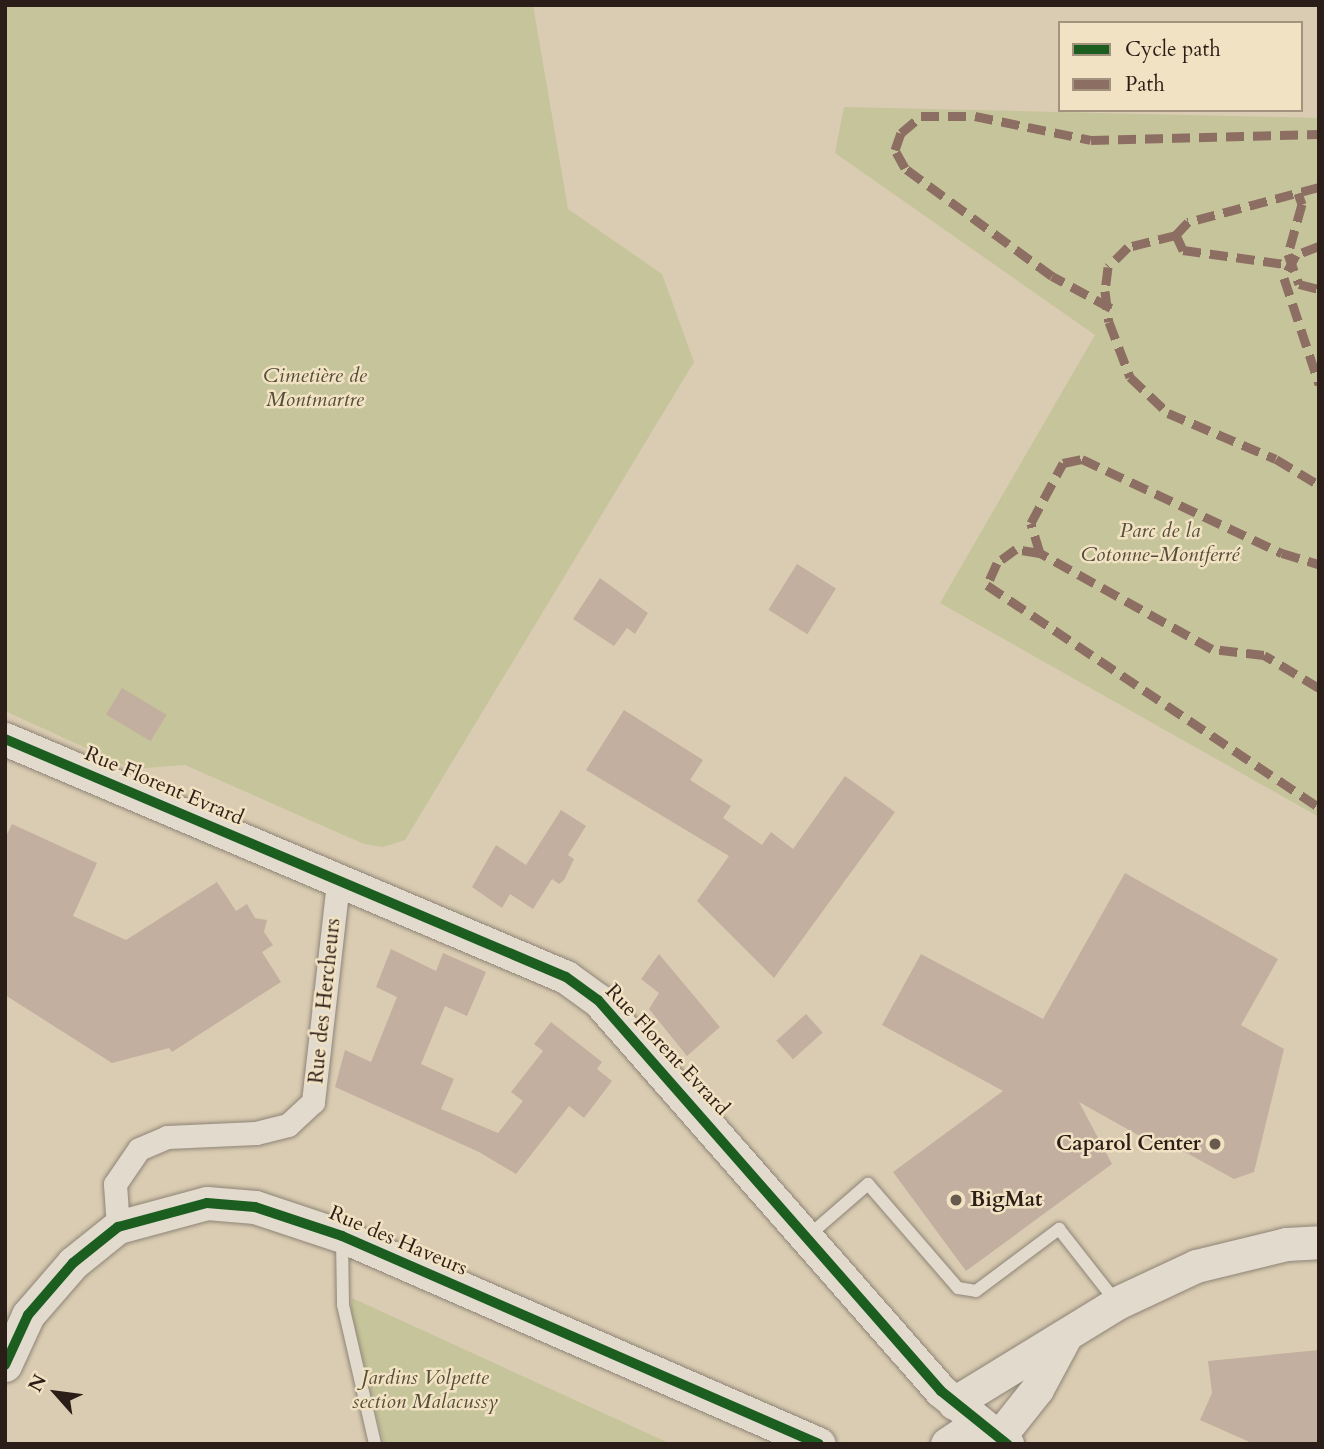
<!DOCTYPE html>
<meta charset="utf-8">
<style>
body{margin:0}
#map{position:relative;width:1324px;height:1449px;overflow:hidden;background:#daccb2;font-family:Cardo,serif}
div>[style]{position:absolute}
.green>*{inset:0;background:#c6c49a}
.building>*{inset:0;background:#c3af9f;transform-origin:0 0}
.roads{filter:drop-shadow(0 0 2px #8e8476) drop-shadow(0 0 2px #8e8476)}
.lane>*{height:12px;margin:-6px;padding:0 6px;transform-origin:6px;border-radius:6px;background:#e1dacd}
.street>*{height:23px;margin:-11.5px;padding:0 11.5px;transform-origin:11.5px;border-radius:11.5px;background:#e1dacd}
.secondary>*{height:33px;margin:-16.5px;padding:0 16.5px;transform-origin:16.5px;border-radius:16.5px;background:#e1dacd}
.quiet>*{height:9px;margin-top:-4.5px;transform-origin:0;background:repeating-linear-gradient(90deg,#8d6e63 0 18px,transparent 0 27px)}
.cycleway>*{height:10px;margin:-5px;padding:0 5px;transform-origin:5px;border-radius:5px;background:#1b5e20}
.dots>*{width:19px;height:19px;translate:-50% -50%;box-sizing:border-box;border:4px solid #f1e2c3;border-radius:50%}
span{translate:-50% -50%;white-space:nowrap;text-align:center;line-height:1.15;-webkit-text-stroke:5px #f1e2c3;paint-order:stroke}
.park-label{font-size:21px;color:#544d38;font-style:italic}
.street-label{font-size:21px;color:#2b1d17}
.poi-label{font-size:21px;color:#2b1d17;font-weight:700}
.right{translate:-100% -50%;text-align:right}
.left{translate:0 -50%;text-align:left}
.frame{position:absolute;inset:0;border:7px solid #2b1d17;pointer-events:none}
.legend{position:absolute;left:1058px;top:21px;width:245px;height:91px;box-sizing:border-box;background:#f1e2c3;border:2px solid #a2937e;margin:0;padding:9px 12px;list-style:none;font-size:21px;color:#2b1d17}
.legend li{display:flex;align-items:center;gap:14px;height:35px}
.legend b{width:35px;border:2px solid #a2937e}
.north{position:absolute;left:21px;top:1358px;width:70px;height:70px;-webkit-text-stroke:5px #f1e2c3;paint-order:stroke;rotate:298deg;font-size:19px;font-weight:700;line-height:28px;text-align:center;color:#2b1d17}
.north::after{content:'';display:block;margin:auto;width:24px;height:32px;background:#2b1d17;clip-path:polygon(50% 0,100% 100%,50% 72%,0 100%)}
</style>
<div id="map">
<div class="green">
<i style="clip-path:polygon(5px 5px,533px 5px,568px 209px,662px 274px,694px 362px,405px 840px,383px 847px,364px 844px,185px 765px,132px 769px,5px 711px)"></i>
<i style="clip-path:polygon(844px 107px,1319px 118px,1319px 817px,940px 603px,1095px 335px,835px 153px)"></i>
<i style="clip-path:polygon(352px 1298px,671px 1444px,384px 1444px,351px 1314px)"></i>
</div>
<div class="building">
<i style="left:797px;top:564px;width:46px;height:54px;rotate:32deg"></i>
<i style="clip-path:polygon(600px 578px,648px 613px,635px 634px,627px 628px,614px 646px,573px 619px)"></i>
<i style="left:122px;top:688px;width:52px;height:31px;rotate:31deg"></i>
<i style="clip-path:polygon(624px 710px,703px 760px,690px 780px,731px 806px,723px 818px,762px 845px,771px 832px,793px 849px,845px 776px,895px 812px,774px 978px,697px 901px,729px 856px,586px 770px)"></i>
<i style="clip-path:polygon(561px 810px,586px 826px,568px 855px,574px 859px,564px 880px,559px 884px,552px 879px,533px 909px,510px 894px,502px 908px,472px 887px,496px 845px,526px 865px)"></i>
<i style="clip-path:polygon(12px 824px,97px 863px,73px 916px,126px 940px,217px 882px,236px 911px,247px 904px,255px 918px,267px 920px,264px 932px,273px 945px,262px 952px,281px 982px,172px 1052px,169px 1048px,112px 1063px,5px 995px,5px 838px)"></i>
<i style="clip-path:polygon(1125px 873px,1278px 959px,1241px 1025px,1284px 1049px,1254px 1172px,1234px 1179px,1174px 1146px,1170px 1153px,1079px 1102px,1112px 1164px,966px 1271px,893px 1172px,1003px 1091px,882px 1025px,921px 954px,1043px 1019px)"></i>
<i style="clip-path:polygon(391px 949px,436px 971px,443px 953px,486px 972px,467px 1016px,445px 1006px,421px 1064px,454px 1079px,441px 1109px,498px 1133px,523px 1101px,511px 1092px,543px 1051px,534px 1044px,551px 1022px,602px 1062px,597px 1069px,612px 1081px,584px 1118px,569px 1106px,516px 1174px,479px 1152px,335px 1087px,345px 1050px,371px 1062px,397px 997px,376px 987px)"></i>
<i style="clip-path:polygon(659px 954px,720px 1027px,687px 1056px,649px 1009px,659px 993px,641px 979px)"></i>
<i style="left:806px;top:1014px;width:25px;height:40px;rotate:48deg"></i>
<i style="clip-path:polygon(1319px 1350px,1319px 1444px,1254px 1444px,1200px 1420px,1212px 1393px,1208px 1361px)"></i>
</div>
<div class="roads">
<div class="lane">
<i style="left:807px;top:1237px;width:81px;rotate:-41deg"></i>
<i style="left:868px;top:1184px;width:138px;rotate:49.1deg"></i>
<i style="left:958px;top:1288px;width:18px;rotate:9deg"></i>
<i style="left:976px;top:1291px;width:104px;rotate:-36.8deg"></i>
<i style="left:1059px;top:1229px;width:94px;rotate:51.9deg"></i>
<i style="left:342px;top:1239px;width:66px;rotate:89.1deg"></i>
<i style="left:343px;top:1305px;width:143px;rotate:77deg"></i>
</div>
<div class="street">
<i style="left:118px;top:1227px;width:43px;rotate:-94deg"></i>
<i style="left:115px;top:1184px;width:42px;rotate:-55.6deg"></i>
<i style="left:139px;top:1149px;width:30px;rotate:-23deg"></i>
<i style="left:167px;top:1137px;width:89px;rotate:-2.6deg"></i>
<i style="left:256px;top:1133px;width:33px;rotate:-14deg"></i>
<i style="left:288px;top:1125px;width:34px;rotate:-43deg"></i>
<i style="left:313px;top:1102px;width:222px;rotate:-83.5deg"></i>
</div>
<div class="secondary">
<i style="left:5px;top:739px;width:609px;rotate:22.99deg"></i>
<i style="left:566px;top:977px;width:39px;rotate:36deg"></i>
<i style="left:598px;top:1000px;width:520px;rotate:48.74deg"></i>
<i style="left:941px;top:1391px;width:85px;rotate:38.8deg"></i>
<i style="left:5px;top:1365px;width:55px;rotate:-65.3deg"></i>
<i style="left:28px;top:1315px;width:69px;rotate:-49.1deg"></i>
<i style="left:73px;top:1263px;width:58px;rotate:-38.7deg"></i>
<i style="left:118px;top:1227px;width:92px;rotate:-15.1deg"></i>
<i style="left:207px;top:1203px;width:48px;rotate:4.8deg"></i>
<i style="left:255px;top:1207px;width:92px;rotate:18.4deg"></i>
<i style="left:342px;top:1236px;width:520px;rotate:23.56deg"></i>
<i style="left:954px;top:1403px;width:191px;rotate:-31.5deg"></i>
<i style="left:1117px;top:1303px;width:87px;rotate:-25.1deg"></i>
<i style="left:1196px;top:1266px;width:93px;rotate:-13.7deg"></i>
<i style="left:1286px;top:1244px;width:33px;rotate:-3deg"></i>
<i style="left:998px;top:1438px;width:63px;rotate:-51.5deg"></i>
<i style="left:1037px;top:1389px;width:59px;rotate:-61.7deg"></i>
<i style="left:947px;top:1444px;width:37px;rotate:-34deg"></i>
</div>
</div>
<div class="quiet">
<i style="left:1319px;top:187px;width:136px;rotate:165deg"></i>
<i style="left:1188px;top:222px;width:18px;rotate:133deg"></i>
<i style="left:1176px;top:235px;width:49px;rotate:166deg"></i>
<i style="left:1128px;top:247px;width:28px;rotate:135deg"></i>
<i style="left:1108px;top:267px;width:24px;rotate:97deg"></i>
<i style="left:1105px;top:291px;width:31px;rotate:83deg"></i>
<i style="left:1109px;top:322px;width:59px;rotate:69.1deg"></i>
<i style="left:1130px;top:377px;width:52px;rotate:43.5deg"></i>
<i style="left:1168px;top:413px;width:117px;rotate:23.1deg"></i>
<i style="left:1276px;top:459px;width:50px;rotate:31.2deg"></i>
<i style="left:1298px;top:193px;width:12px;rotate:70deg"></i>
<i style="left:1302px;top:204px;width:52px;rotate:105.6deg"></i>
<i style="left:1288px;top:254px;width:32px;rotate:70deg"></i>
<i style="left:1299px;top:284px;width:21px;rotate:14deg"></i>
<i style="left:1176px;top:235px;width:17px;rotate:65deg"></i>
<i style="left:1183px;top:250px;width:110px;rotate:7.8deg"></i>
<i style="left:1319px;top:246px;width:25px;rotate:159deg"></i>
<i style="left:1296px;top:255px;width:26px;rotate:118deg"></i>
<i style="left:1284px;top:278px;width:112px;rotate:71.7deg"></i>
<i style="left:1111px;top:308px;width:67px;rotate:-151.5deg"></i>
<i style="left:1052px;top:276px;width:182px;rotate:-143.7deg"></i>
<i style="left:905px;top:168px;width:21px;rotate:-119deg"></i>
<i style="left:895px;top:150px;width:18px;rotate:-71deg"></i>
<i style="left:901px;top:133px;width:26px;rotate:-40deg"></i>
<i style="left:921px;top:116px;width:54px"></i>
<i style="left:975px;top:116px;width:118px;rotate:11.7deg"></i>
<i style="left:1091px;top:140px;width:228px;rotate:-1.5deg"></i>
<i style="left:1040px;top:553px;width:31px;rotate:-107deg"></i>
<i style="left:1031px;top:523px;width:68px;rotate:-61.9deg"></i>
<i style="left:1063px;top:463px;width:19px;rotate:-12deg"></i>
<i style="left:1082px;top:459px;width:221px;rotate:25.2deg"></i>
<i style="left:1282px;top:553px;width:39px;rotate:17deg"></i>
<i style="left:1319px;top:688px;width:64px;rotate:-149deg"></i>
<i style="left:1264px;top:655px;width:52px;rotate:-173.4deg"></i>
<i style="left:1212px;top:649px;width:197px;rotate:-150.8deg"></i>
<i style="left:1040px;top:553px;width:24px;rotate:-171deg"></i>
<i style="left:1016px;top:549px;width:24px;rotate:144deg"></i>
<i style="left:997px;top:563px;width:24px;rotate:114deg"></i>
<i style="left:987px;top:585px;width:399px;rotate:33.8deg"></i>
</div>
<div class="cycleway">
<i style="left:5px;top:739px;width:609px;rotate:22.99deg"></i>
<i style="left:566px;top:977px;width:39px;rotate:36deg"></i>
<i style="left:598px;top:1000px;width:520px;rotate:48.74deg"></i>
<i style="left:941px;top:1391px;width:85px;rotate:38.8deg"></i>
<i style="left:5px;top:1365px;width:55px;rotate:-65.3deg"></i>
<i style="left:28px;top:1315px;width:69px;rotate:-49.1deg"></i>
<i style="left:73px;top:1263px;width:58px;rotate:-38.7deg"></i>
<i style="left:118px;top:1227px;width:92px;rotate:-15.1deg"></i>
<i style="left:207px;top:1203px;width:48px;rotate:4.8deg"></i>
<i style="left:255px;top:1207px;width:92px;rotate:18.4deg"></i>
<i style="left:342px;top:1236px;width:520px;rotate:23.56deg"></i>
</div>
<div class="dots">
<i style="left:1215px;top:1144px;background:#685a4d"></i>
<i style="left:956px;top:1200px;background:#685a4d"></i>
</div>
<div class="park-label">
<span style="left:315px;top:388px">Cimetière de<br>Montmartre</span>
<span style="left:1160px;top:543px">Parc de la<br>Cotonne-Montferré</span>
<span style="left:425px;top:1390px">Jardins Volpette<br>section Malacussy</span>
</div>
<div class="street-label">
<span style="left:164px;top:786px;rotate:23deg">Rue Florent Evrard</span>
<span style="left:325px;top:1001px;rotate:-84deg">Rue des Hercheurs</span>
<span style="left:667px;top:1050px;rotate:47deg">Rue Florent Evrard</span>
<span style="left:398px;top:1241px;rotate:23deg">Rue des Haveurs</span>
</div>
<div class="poi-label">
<span class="right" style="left:1201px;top:1144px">Caparol Center</span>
<span class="left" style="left:970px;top:1200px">BigMat</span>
</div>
<div class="frame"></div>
<ul class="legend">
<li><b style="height:9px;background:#1b5e20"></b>Cycle path</li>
<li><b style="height:9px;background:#8d6e63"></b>Path</li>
</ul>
<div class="north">N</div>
</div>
